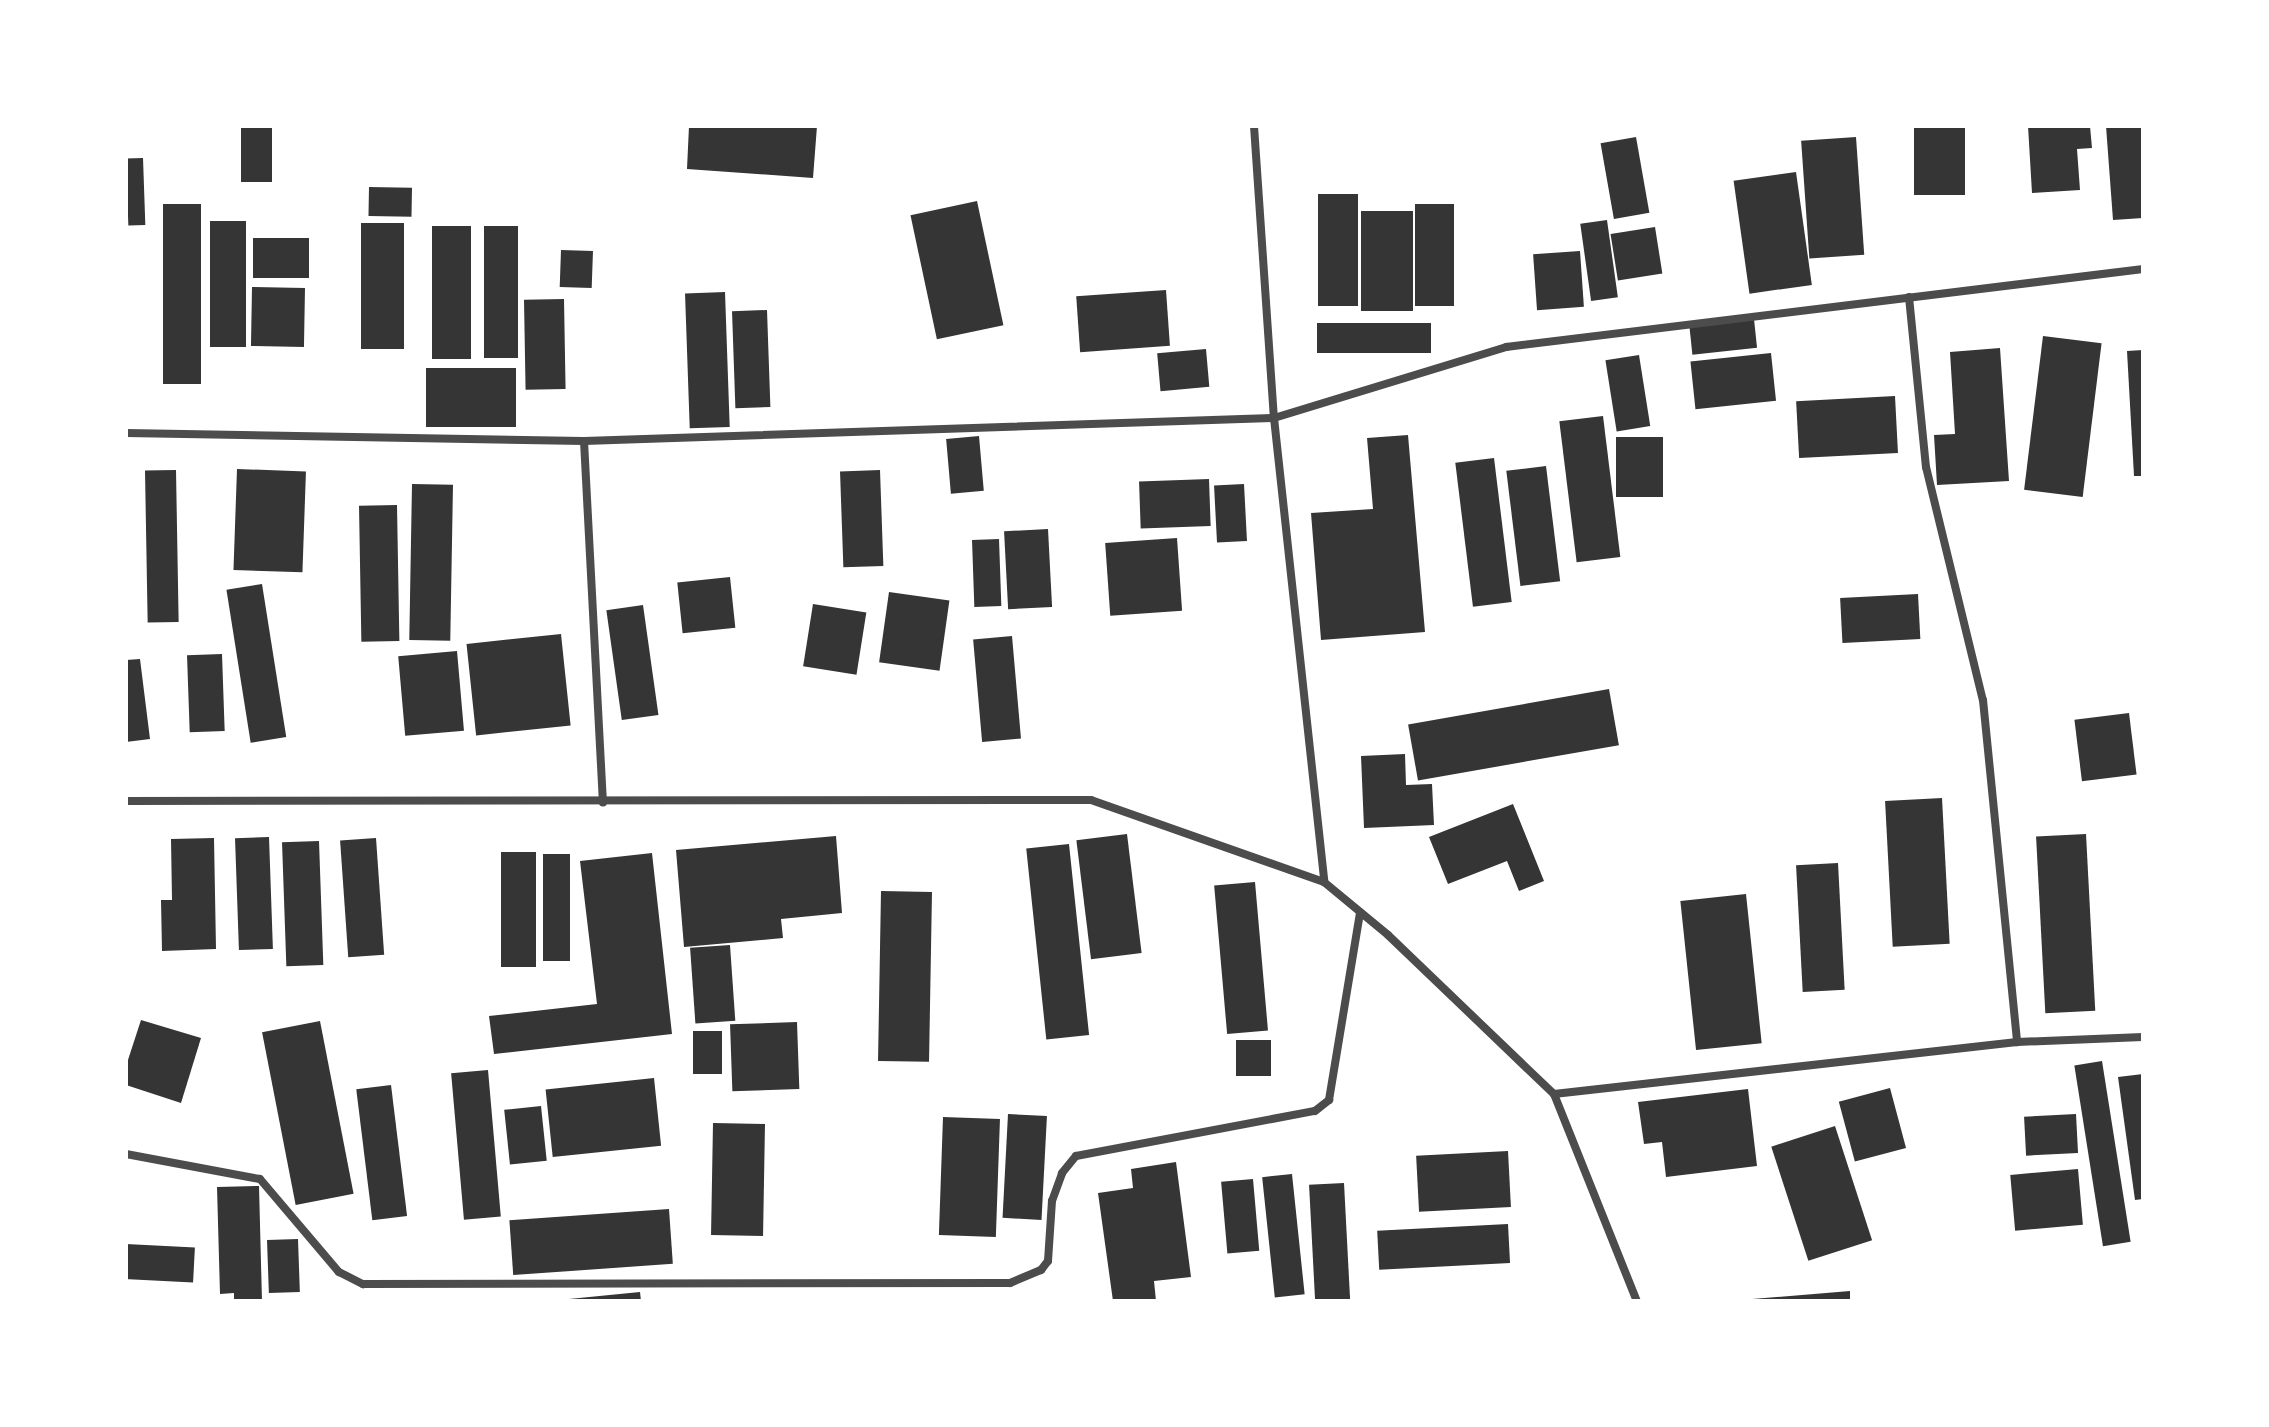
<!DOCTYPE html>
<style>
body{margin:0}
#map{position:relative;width:2269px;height:1427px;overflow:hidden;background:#fff;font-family:"Source Sans 3",sans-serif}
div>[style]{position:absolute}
.building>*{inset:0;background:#353535;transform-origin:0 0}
.minor>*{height:8px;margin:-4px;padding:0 4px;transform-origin:4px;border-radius:4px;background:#4c4c4c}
span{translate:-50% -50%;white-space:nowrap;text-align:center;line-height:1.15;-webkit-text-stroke:8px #fff;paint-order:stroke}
.frame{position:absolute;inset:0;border:128px solid #fff;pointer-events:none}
</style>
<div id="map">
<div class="building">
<i style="left:241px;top:126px;width:31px;height:56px"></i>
<i style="clip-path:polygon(689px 126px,817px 126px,813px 178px,687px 169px)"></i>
<i style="left:1914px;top:126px;width:51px;height:69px"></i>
<i style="clip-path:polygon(2028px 126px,2090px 126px,2092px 148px,2077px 149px,2080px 190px,2032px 193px)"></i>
<i style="clip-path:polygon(2106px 126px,2143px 126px,2143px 218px,2113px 220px)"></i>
<i style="left:1636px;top:137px;width:77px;height:36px;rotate:80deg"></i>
<i style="left:1856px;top:137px;width:118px;height:55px;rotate:86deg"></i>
<i style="left:143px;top:158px;width:67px;height:17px;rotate:88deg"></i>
<i style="left:1796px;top:172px;width:114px;height:63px;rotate:82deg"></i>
<i style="left:369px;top:187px;width:43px;height:29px;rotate:1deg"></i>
<i style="left:1318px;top:194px;width:40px;height:112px"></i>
<i style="left:977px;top:201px;width:127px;height:68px;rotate:78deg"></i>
<i style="left:163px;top:204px;width:38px;height:180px"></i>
<i style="left:1415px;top:204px;width:39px;height:102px"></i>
<i style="left:1361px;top:211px;width:52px;height:100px"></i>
<i style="left:1607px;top:220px;width:78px;height:27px;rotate:82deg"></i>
<i style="left:210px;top:221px;width:36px;height:126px"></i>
<i style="left:361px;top:223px;width:43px;height:126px"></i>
<i style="left:432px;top:226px;width:39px;height:133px"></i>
<i style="left:484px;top:226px;width:34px;height:132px"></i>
<i style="left:1655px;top:227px;width:47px;height:45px;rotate:81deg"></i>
<i style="left:253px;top:238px;width:56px;height:40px"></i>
<i style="left:561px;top:250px;width:32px;height:37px;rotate:2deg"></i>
<i style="left:1580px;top:251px;width:56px;height:47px;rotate:86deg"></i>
<i style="left:252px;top:287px;width:53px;height:59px;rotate:1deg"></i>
<i style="left:1166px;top:290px;width:56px;height:90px;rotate:86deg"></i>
<i style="left:725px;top:292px;width:135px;height:40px;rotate:88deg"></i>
<i style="left:564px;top:299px;width:90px;height:40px;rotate:89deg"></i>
<i style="left:767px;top:310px;width:97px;height:35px;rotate:88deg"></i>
<i style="left:1754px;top:319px;width:29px;height:65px;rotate:84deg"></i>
<i style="left:1317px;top:323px;width:114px;height:30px"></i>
<i style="left:2043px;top:336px;width:59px;height:155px;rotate:7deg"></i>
<i style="clip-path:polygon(2000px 348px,2009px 481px,1937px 485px,1934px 435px,1955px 434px,1950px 352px)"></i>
<i style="left:1206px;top:349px;width:38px;height:49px;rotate:85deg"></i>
<i style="clip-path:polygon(2143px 350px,2143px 476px,2134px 476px,2127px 351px)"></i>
<i style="left:1771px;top:353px;width:48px;height:81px;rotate:84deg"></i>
<i style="left:1639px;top:355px;width:72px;height:34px;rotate:81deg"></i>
<i style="left:426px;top:368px;width:90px;height:59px"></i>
<i style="left:1895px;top:396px;width:57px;height:99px;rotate:87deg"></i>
<i style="left:1603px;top:416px;width:142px;height:44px;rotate:83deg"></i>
<i style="clip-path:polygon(1408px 435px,1425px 632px,1321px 640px,1311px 513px,1373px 509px,1367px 438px)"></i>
<i style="left:979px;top:436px;width:55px;height:33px;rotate:85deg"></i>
<i style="left:1616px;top:437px;width:47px;height:60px"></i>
<i style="left:1494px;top:458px;width:145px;height:39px;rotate:83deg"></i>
<i style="left:1546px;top:466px;width:116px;height:40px;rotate:83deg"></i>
<i style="left:237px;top:469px;width:69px;height:101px;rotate:2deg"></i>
<i style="left:176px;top:470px;width:152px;height:31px;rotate:89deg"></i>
<i style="left:880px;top:470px;width:96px;height:40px;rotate:88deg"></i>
<i style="left:1209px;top:479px;width:47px;height:70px;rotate:88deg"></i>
<i style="left:412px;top:484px;width:41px;height:156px;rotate:1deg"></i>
<i style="left:1244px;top:484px;width:57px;height:30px;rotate:87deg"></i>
<i style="left:397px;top:505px;width:136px;height:38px;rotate:89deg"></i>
<i style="left:1048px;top:529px;width:78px;height:44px;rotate:87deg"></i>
<i style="left:1177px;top:538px;width:73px;height:72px;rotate:86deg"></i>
<i style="left:999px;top:539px;width:67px;height:27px;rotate:88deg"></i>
<i style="left:730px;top:577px;width:51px;height:53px;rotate:84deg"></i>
<i style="left:262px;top:584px;width:155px;height:36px;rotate:81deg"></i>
<i style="left:889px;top:592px;width:61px;height:71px;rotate:8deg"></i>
<i style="left:1918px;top:594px;width:45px;height:78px;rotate:87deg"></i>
<i style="left:813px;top:604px;width:54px;height:63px;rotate:9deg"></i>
<i style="left:643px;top:605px;width:111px;height:37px;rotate:82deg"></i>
<i style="left:561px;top:634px;width:92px;height:95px;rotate:84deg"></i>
<i style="left:1012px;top:636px;width:103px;height:39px;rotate:85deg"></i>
<i style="left:457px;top:651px;width:80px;height:59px;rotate:85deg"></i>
<i style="left:222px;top:654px;width:77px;height:35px;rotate:88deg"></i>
<i style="clip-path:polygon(140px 659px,150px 739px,126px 742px,126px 660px)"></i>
<i style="left:1609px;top:689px;width:57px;height:204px;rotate:80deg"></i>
<i style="left:2129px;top:713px;width:62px;height:55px;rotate:83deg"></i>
<i style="clip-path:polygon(1405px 754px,1406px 785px,1432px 784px,1434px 825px,1364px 828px,1361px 756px)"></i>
<i style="left:1942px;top:798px;width:146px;height:57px;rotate:87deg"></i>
<i style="clip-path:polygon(1513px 804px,1544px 881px,1519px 891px,1507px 861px,1448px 884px,1429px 837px)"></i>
<i style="left:1127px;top:834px;width:120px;height:51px;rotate:83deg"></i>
<i style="left:2086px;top:834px;width:177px;height:50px;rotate:87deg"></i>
<i style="clip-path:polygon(836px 836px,842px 913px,781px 919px,783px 938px,684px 947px,676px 850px)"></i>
<i style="left:269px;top:837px;width:112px;height:34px;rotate:88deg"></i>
<i style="clip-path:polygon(214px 838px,216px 949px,162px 951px,161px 900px,172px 900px,171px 839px)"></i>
<i style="left:376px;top:838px;width:117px;height:36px;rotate:86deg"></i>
<i style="left:319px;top:841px;width:124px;height:37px;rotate:88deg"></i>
<i style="left:1069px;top:844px;width:192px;height:43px;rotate:84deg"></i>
<i style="left:501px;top:852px;width:35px;height:115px"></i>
<i style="clip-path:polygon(652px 853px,672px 1034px,494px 1054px,489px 1016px,597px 1004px,580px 861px)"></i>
<i style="left:543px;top:854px;width:27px;height:107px"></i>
<i style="left:1838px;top:863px;width:127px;height:42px;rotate:87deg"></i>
<i style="left:1255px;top:882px;width:149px;height:41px;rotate:85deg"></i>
<i style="left:881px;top:891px;width:51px;height:170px;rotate:1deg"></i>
<i style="left:1746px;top:894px;width:150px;height:66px;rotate:84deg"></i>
<i style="left:730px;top:945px;width:76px;height:40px;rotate:86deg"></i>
<i style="clip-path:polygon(141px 1020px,201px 1038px,181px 1103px,126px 1085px,126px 1066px)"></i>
<i style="left:320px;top:1021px;width:176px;height:59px;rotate:79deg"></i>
<i style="left:797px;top:1022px;width:67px;height:67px;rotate:88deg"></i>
<i style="left:693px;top:1031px;width:29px;height:43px"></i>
<i style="left:1236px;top:1040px;width:35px;height:36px"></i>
<i style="left:2102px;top:1061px;width:183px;height:28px;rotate:81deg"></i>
<i style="left:488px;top:1070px;width:147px;height:37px;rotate:85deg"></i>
<i style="clip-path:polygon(2143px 1074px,2143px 1199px,2135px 1200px,2118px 1077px)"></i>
<i style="left:654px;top:1078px;width:68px;height:109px;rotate:84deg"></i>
<i style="left:391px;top:1085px;width:132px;height:35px;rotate:83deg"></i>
<i style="left:1890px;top:1088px;width:62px;height:53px;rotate:75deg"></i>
<i style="clip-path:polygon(1748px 1089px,1757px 1166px,1666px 1177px,1662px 1142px,1644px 1144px,1638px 1102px)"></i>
<i style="left:541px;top:1106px;width:55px;height:37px;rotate:84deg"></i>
<i style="left:1008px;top:1114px;width:39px;height:104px;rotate:3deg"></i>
<i style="left:2076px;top:1114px;width:39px;height:52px;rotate:87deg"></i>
<i style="left:943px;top:1117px;width:57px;height:118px;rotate:2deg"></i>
<i style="left:713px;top:1123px;width:52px;height:112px;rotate:1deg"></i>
<i style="left:1835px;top:1126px;width:120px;height:67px;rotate:72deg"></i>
<i style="left:1508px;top:1151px;width:56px;height:92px;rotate:87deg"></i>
<i style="clip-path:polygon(1176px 1162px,1191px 1277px,1154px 1281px,1156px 1301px,1113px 1301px,1098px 1193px,1133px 1188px,1131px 1169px)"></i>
<i style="left:2078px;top:1169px;width:56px;height:68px;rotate:85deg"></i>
<i style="left:1292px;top:1174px;width:121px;height:30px;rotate:84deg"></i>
<i style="left:1253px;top:1179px;width:72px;height:32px;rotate:85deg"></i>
<i style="left:1344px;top:1183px;width:118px;height:35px;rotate:87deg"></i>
<i style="clip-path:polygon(259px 1186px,262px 1301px,234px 1301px,234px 1293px,220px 1294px,217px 1187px)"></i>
<i style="left:669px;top:1209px;width:55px;height:160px;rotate:86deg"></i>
<i style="left:1508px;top:1224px;width:39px;height:131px;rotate:87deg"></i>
<i style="left:298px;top:1239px;width:53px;height:31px;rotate:88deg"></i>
<i style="left:126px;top:1244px;width:69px;height:35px;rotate:3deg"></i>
<i style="clip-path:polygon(1850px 1291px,1850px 1301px,1752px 1301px,1752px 1299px)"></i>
<i style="clip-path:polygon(640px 1292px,641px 1301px,569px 1301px,569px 1299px)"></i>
</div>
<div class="minor">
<i style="left:1254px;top:126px;width:293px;rotate:86.1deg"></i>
<i style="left:1274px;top:418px;width:467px;rotate:83.8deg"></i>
<i style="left:1909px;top:297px;width:171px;rotate:84.3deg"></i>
<i style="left:1926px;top:467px;width:240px;rotate:76.3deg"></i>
<i style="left:1983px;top:700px;width:344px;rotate:84.3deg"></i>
<i style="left:126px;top:433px;width:458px;rotate:1deg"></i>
<i style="left:584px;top:441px;width:690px;rotate:-1.91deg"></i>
<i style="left:1274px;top:418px;width:243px;rotate:-17deg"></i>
<i style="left:1506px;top:347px;width:642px;rotate:-6.98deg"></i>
<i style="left:584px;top:441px;width:362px;rotate:87deg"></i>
<i style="left:126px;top:801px;width:965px;rotate:-0.06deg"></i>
<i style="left:1091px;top:800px;width:247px;rotate:19.4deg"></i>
<i style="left:1324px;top:882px;width:83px;rotate:39.6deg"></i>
<i style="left:1388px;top:935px;width:230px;rotate:43.8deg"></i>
<i style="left:1554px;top:1094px;width:223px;rotate:68.2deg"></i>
<i style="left:1554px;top:1094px;width:466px;rotate:-6.4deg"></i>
<i style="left:2017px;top:1042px;width:126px;rotate:-2.3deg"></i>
<i style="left:126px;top:1154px;width:136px;rotate:10.6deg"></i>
<i style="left:260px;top:1179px;width:122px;rotate:49.7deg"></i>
<i style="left:339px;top:1272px;width:27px;rotate:27deg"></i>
<i style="left:363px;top:1284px;width:647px;rotate:-0.09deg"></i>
<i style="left:1010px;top:1283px;width:34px;rotate:-23deg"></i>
<i style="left:1041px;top:1270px;width:11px;rotate:-52deg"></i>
<i style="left:1048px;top:1261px;width:60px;rotate:-86.2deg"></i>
<i style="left:1052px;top:1201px;width:30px;rotate:-70deg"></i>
<i style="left:1062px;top:1173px;width:22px;rotate:-51deg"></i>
<i style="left:1076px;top:1156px;width:243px;rotate:-10.7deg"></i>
<i style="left:1315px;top:1111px;width:18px;rotate:-38deg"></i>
<i style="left:1329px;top:1100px;width:190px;rotate:-80.6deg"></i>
</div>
<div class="frame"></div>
</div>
